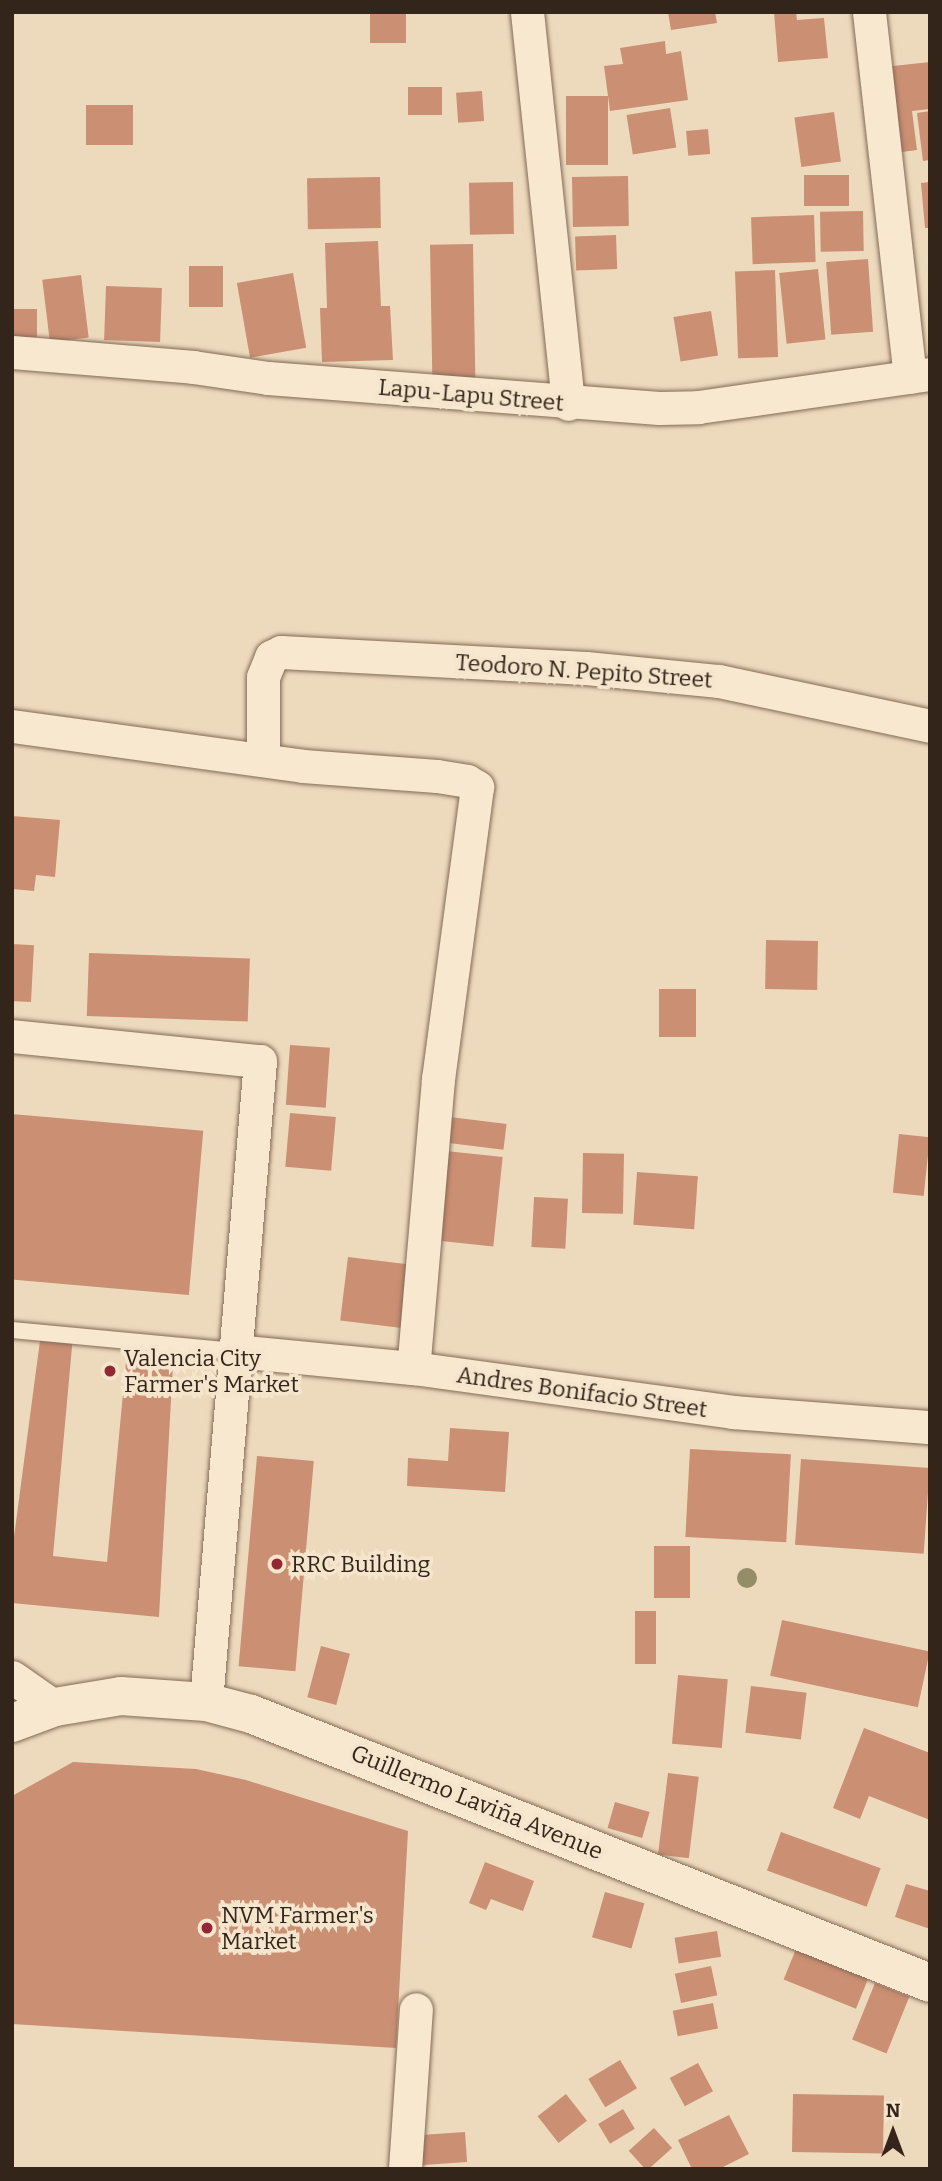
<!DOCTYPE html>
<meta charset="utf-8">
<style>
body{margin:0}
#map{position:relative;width:942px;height:2181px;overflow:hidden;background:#eddabd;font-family:Bitter,serif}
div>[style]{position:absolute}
.building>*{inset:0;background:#cb8f73;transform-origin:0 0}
.roads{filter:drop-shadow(0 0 2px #846a57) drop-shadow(0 0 2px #846a57)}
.lane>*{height:16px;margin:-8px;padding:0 8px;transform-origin:8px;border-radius:8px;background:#f8e8d0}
.street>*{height:33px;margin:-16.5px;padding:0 16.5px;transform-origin:16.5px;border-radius:16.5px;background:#f8e8d0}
.secondary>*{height:38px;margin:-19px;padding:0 19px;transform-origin:19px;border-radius:19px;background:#f8e8d0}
.trees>*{width:20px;height:20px;margin:-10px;border-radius:50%;background:#938e68}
.dots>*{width:19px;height:19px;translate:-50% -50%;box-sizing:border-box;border:4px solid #f5e5cc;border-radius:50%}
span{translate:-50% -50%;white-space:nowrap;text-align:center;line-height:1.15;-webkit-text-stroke:7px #f5e5cc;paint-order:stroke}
.street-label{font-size:23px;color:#34251b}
.poi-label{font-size:23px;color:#34251b}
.left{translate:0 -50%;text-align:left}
.frame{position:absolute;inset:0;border:14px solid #34251b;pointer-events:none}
.north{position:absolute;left:858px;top:2097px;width:70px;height:70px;-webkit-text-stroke:5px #f5e5cc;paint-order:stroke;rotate:0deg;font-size:19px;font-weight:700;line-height:28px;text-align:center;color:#34251b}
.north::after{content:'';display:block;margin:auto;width:24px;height:32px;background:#34251b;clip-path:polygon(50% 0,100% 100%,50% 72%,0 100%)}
</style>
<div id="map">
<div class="building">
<i style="left:370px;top:12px;width:36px;height:31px"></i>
<i style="clip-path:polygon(668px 12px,715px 12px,717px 23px,671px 30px)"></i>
<i style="clip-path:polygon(774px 12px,796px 12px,797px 20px,824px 18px,828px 58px,778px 62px)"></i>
<i style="clip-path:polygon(665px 41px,666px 54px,681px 51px,688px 100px,610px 111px,604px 66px,623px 64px,620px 48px)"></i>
<i style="clip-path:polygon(930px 62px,930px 109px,912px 111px,917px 150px,894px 153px,884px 67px)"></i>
<i style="left:408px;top:87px;width:34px;height:28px"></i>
<i style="left:482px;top:91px;width:30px;height:26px;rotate:86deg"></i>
<i style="left:566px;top:96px;width:42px;height:69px"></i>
<i style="left:86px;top:105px;width:47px;height:40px"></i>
<i style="left:670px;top:108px;width:40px;height:44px;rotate:81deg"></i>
<i style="clip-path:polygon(930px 111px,930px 160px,923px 161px,917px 113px)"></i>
<i style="left:834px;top:112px;width:50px;height:40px;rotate:82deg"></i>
<i style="left:708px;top:129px;width:25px;height:22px;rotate:85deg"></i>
<i style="left:849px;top:175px;width:31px;height:45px;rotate:90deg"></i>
<i style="left:628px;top:176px;width:50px;height:56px;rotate:89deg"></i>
<i style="left:380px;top:177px;width:51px;height:73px;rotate:89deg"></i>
<i style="left:513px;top:182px;width:52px;height:44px;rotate:89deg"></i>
<i style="clip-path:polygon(930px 182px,930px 228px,925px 228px,921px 183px)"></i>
<i style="left:863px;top:211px;width:40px;height:43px;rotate:89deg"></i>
<i style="left:814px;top:215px;width:47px;height:63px;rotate:88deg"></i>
<i style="left:616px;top:235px;width:34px;height:41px;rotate:88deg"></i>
<i style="clip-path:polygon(378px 241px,381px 306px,390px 306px,393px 360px,322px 362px,320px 308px,327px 308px,325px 243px)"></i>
<i style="left:473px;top:244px;width:135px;height:43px;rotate:89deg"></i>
<i style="left:868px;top:259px;width:73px;height:42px;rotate:86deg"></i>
<i style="left:189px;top:266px;width:34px;height:41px"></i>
<i style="left:818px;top:269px;width:71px;height:39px;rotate:84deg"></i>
<i style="left:775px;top:270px;width:87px;height:40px;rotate:88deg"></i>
<i style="left:293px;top:273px;width:76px;height:57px;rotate:80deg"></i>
<i style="left:81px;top:275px;width:63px;height:39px;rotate:83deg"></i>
<i style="left:106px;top:286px;width:56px;height:54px;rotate:2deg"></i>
<i style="left:13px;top:309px;width:24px;height:28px"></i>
<i style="left:711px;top:311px;width:45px;height:38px;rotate:81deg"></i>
<i style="clip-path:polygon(12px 816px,60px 820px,55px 877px,36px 875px,34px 891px,12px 889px)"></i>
<i style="left:766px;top:940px;width:52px;height:49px;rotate:1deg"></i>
<i style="left:12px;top:944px;width:22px;height:57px;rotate:3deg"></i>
<i style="left:89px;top:953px;width:161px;height:63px;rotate:2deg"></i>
<i style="left:659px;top:989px;width:37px;height:48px"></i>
<i style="left:290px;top:1045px;width:40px;height:60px;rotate:4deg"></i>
<i style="left:290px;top:1113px;width:46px;height:54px;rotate:5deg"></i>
<i style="left:12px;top:1114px;width:192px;height:165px;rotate:5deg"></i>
<i style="left:450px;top:1117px;width:57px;height:26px;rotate:7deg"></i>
<i style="left:899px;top:1134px;width:31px;height:59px;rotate:6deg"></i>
<i style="left:446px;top:1151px;width:57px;height:90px;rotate:6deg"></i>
<i style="left:583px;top:1153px;width:41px;height:60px;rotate:1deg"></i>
<i style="left:637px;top:1172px;width:61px;height:53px;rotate:4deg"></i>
<i style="left:534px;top:1197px;width:34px;height:50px;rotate:3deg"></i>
<i style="left:348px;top:1257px;width:64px;height:64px;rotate:7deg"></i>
<i style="clip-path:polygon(41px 1333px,73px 1336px,53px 1556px,107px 1562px,128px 1341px,174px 1346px,159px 1617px,12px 1603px,12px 1552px)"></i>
<i style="clip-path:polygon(450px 1428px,509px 1432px,505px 1492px,407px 1486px,408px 1458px,448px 1461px)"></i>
<i style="left:690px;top:1449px;width:101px;height:88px;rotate:3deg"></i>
<i style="left:257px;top:1456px;width:57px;height:211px;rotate:5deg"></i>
<i style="left:801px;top:1459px;width:129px;height:86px;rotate:4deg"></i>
<i style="left:654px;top:1546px;width:36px;height:52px"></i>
<i style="left:635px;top:1611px;width:21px;height:53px"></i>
<i style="left:782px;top:1620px;width:151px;height:57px;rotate:12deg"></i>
<i style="left:321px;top:1646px;width:30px;height:53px;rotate:15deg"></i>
<i style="left:678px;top:1675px;width:50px;height:69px;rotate:5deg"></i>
<i style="left:751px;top:1686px;width:56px;height:47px;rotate:7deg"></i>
<i style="clip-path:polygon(864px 1728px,930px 1753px,930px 1820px,869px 1796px,860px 1819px,833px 1808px)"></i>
<i style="clip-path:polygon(73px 1762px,196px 1769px,246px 1780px,408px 1831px,396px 2048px,12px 2024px,12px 1796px)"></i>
<i style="left:668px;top:1773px;width:31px;height:82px;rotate:7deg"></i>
<i style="left:615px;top:1802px;width:36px;height:27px;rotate:16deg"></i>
<i style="left:781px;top:1832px;width:106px;height:41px;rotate:20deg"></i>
<i style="clip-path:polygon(485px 1862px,534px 1881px,523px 1911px,491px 1899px,486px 1910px,469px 1903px)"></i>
<i style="clip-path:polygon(906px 1884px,930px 1891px,930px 1929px,895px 1917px)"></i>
<i style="left:605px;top:1892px;width:41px;height:47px;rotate:16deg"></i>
<i style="left:717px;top:1931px;width:26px;height:43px;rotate:81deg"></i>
<i style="left:796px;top:1949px;width:78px;height:33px;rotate:22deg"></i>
<i style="left:711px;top:1966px;width:30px;height:37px;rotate:78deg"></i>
<i style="left:875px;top:1983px;width:37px;height:61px;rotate:22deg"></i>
<i style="left:713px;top:2003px;width:26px;height:41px;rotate:79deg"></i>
<i style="left:620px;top:2060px;width:33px;height:37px;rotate:59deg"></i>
<i style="left:698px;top:2063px;width:32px;height:32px;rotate:62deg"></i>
<i style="left:566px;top:2094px;width:34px;height:36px;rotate:52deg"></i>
<i style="left:793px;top:2094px;width:91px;height:58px;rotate:1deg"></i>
<i style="left:623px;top:2109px;width:23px;height:29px;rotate:59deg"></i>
<i style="clip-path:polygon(729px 2115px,749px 2154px,719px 2169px,692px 2169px,678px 2140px)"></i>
<i style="left:654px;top:2128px;width:27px;height:34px;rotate:48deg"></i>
<i style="left:465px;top:2132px;width:30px;height:44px;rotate:86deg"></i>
</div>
<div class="roads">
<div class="lane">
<i style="left:12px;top:1330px;width:224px;rotate:5.4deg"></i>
</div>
<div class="street">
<i style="left:527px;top:12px;width:394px;rotate:84deg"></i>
<i style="left:869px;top:12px;width:367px;rotate:83.6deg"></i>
<i style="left:12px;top:352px;width:182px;rotate:4.7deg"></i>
<i style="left:193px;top:367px;width:76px;rotate:8.3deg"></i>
<i style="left:268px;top:378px;width:392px;rotate:4.4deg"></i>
<i style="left:659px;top:408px;width:39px;rotate:-1deg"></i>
<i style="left:698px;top:407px;width:234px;rotate:-8.1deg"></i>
<i style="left:12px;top:726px;width:294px;rotate:7.8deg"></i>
<i style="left:303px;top:766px;width:134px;rotate:4.3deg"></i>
<i style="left:437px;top:776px;width:30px;rotate:9deg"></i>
<i style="left:467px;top:781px;width:12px;rotate:31deg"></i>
<i style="left:477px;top:787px;width:295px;rotate:97.6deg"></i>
<i style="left:438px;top:1079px;width:290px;rotate:94.9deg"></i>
<i style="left:263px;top:760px;width:83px;rotate:-90deg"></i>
<i style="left:263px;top:677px;width:22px;rotate:-68deg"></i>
<i style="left:271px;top:657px;width:11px;rotate:-27deg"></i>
<i style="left:281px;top:652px;width:305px;rotate:3deg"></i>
<i style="left:586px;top:668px;width:134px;rotate:5.6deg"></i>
<i style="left:719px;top:681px;width:216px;rotate:12deg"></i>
<i style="left:12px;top:1036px;width:249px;rotate:5.8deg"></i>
<i style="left:260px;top:1061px;width:643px;rotate:94.82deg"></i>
<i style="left:235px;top:1351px;width:179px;rotate:5.5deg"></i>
<i style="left:413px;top:1368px;width:323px;rotate:7.8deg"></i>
<i style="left:733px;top:1412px;width:198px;rotate:4.4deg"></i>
<i style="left:12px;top:1677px;width:52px;rotate:34.9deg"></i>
<i style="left:405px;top:2169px;width:160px;rotate:-86.1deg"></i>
</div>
<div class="secondary">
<i style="left:12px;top:1723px;width:46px;rotate:-20.4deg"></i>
<i style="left:55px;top:1707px;width:67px;rotate:-9.5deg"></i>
<i style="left:121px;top:1696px;width:85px;rotate:4deg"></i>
<i style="left:206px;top:1702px;width:47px;rotate:14.9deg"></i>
<i style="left:251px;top:1714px;width:730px;rotate:21.61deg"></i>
</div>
</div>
<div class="trees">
<i style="left:747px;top:1578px"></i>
</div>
<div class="dots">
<i style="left:110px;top:1371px;background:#932733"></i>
<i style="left:277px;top:1564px;background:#932733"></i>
<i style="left:207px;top:1928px;background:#932733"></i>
</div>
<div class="street-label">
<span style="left:471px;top:395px;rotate:5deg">Lapu-Lapu Street</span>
<span style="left:584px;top:671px;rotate:4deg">Teodoro N. Pepito Street</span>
<span style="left:582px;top:1392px;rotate:8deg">Andres Bonifacio Street</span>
<span style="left:477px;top:1802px;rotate:22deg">Guillermo Laviña Avenue</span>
</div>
<div class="poi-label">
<span class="left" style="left:124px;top:1371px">Valencia City<br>Farmer's Market</span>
<span class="left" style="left:291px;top:1564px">RRC Building</span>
<span class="left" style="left:221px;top:1928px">NVM Farmer's<br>Market</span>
</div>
<div class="frame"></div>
<div class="north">N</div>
</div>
